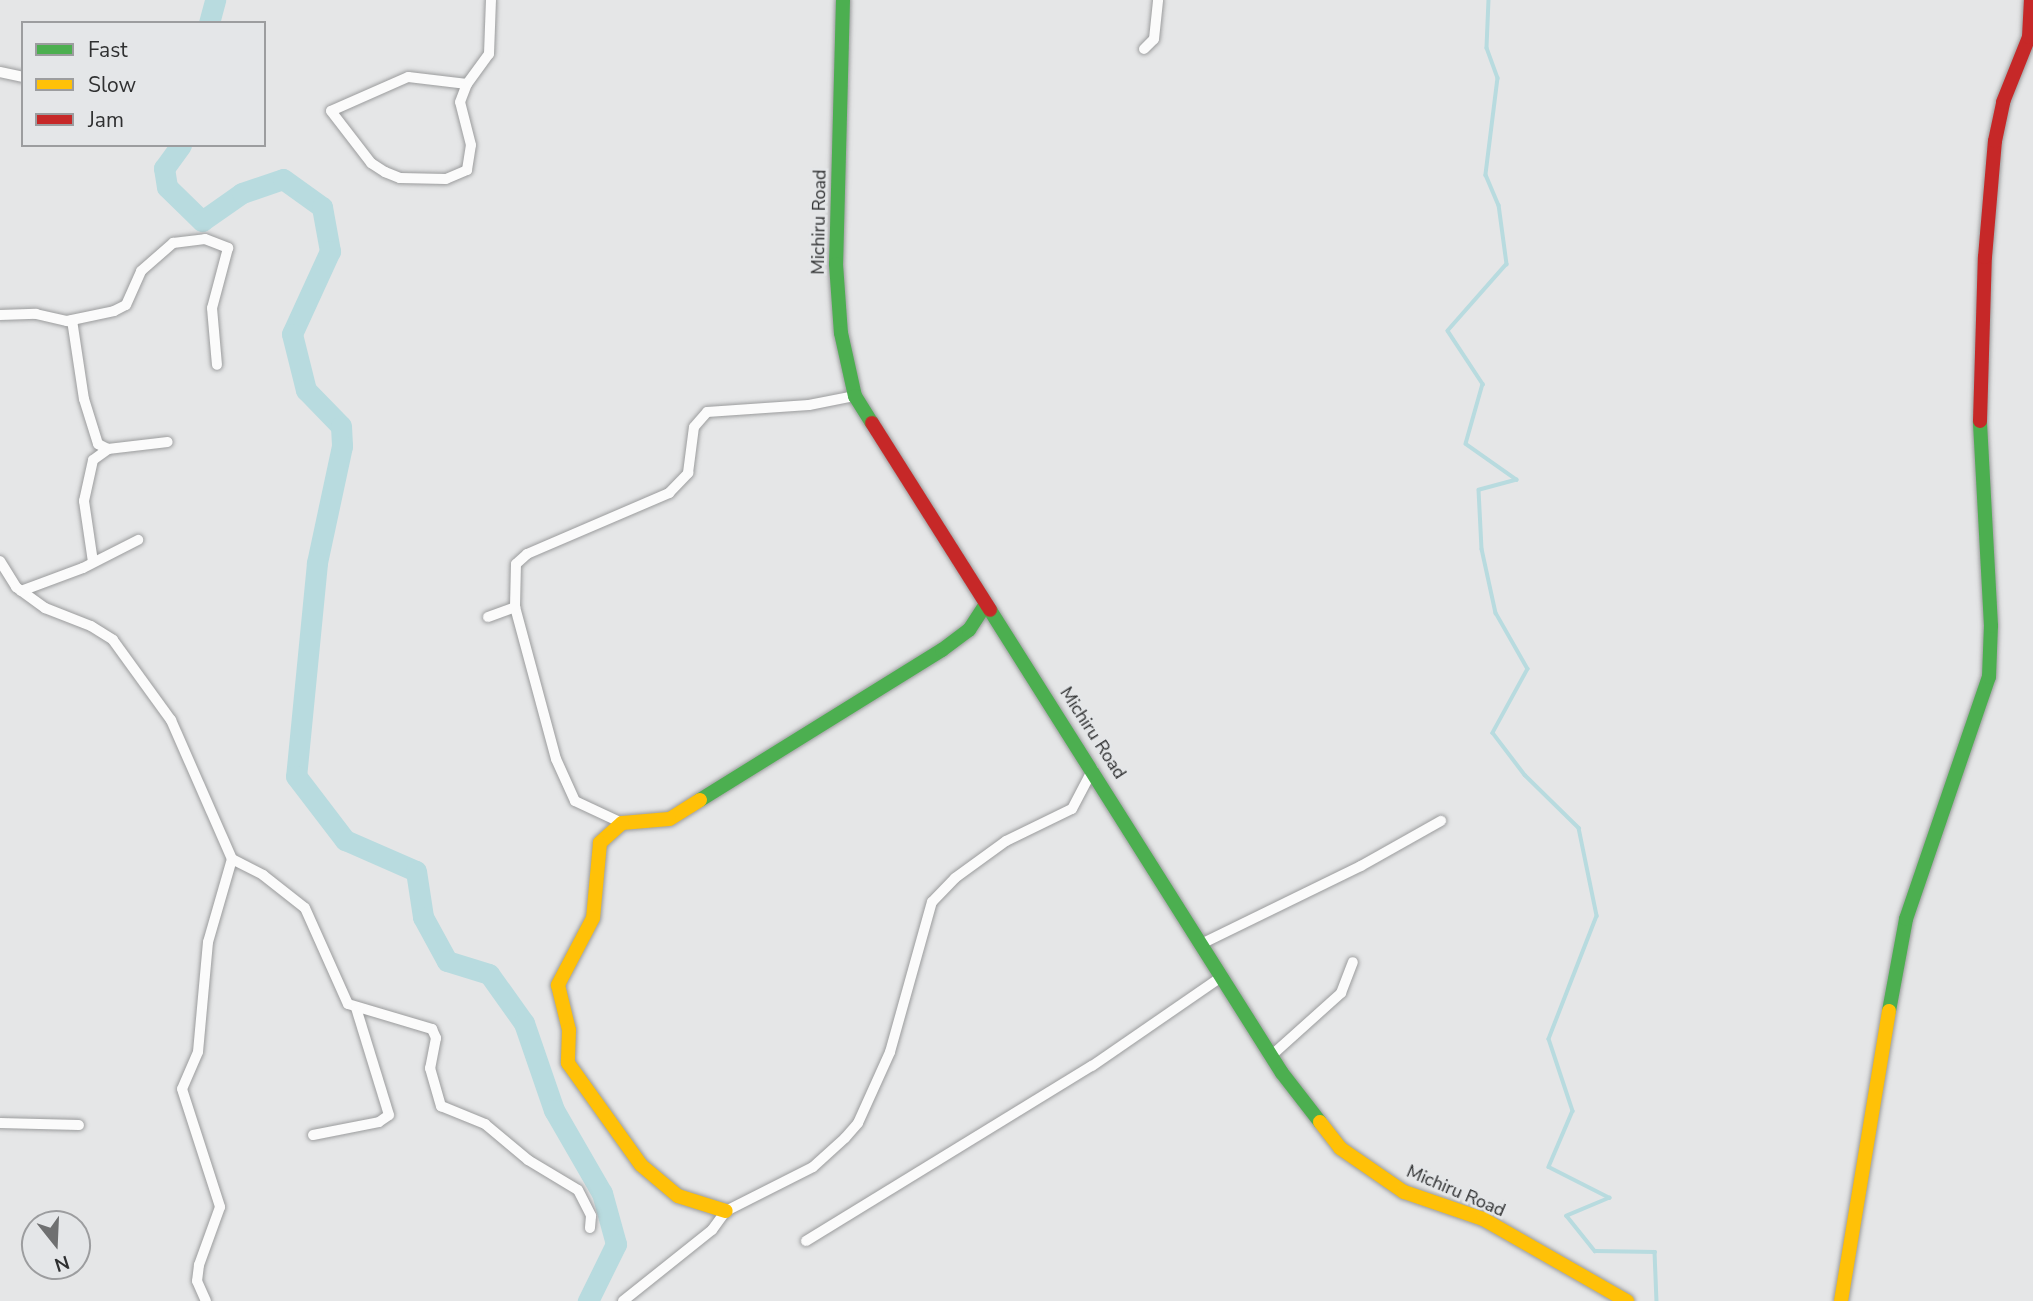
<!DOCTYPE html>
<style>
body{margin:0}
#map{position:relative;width:2033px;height:1301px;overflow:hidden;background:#e5e6e7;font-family:"Nunito Sans",sans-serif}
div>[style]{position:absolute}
.stream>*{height:3.5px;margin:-1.75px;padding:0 1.75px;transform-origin:1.75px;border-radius:1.75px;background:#b8dbdf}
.river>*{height:21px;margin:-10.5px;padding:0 10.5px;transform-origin:10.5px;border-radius:10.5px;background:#b8dbdf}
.roads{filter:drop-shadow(0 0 2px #9b9c9d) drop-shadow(0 0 2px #9b9c9d)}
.street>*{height:10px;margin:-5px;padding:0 5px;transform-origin:5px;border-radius:5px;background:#fbfbfb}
.fast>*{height:14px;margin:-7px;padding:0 7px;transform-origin:7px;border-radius:7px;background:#4caf50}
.slow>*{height:14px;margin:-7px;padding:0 7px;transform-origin:7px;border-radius:7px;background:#ffc107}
.jam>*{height:14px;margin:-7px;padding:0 7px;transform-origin:7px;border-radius:7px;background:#c62828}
span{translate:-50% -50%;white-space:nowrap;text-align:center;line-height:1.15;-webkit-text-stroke:5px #e4e6e8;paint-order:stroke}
.street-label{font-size:18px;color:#2f3031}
.legend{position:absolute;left:21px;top:21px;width:245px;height:126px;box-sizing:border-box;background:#e4e6e8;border:2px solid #9c9d9f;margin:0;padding:9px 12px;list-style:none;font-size:21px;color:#2f3031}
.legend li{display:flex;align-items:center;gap:14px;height:35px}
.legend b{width:35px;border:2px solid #9c9d9f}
.north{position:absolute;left:21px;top:1210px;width:70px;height:70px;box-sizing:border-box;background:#e4e6e8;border:2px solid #9c9d9f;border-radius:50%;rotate:162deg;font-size:19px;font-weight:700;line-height:28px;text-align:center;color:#2f3031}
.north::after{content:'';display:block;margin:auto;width:24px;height:32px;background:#6f7071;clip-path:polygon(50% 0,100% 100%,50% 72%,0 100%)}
</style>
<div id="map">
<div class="stream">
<i style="left:1489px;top:0;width:48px;rotate:92.4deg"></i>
<i style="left:1487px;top:48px;width:32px;rotate:70deg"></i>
<i style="left:1498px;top:78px;width:98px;rotate:97.1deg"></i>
<i style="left:1486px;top:175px;width:33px;rotate:67deg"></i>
<i style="left:1499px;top:205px;width:60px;rotate:82.3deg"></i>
<i style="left:1507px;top:264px;width:89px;rotate:131.4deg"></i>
<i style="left:1448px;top:331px;width:64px;rotate:56.6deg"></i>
<i style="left:1483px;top:384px;width:62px;rotate:105.8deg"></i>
<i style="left:1466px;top:444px;width:62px;rotate:35.2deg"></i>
<i style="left:1517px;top:480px;width:39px;rotate:165deg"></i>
<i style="left:1479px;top:490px;width:59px;rotate:87.1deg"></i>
<i style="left:1482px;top:549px;width:66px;rotate:77.7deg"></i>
<i style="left:1496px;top:613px;width:64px;rotate:60.3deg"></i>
<i style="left:1528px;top:669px;width:73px;rotate:118.7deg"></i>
<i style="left:1493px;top:733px;width:53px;rotate:52.7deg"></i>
<i style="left:1525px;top:775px;width:76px;rotate:44.5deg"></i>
<i style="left:1579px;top:828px;width:90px;rotate:78.4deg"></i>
<i style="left:1597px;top:916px;width:132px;rotate:111.3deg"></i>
<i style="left:1549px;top:1039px;width:76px;rotate:71.6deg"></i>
<i style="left:1573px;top:1111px;width:61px;rotate:113.2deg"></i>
<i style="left:1549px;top:1167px;width:68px;rotate:26.9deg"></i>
<i style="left:1610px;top:1198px;width:47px;rotate:157.3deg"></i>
<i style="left:1567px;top:1216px;width:45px;rotate:51.3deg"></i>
<i style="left:1595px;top:1251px;width:60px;rotate:1deg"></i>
<i style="left:1655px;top:1252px;width:49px;rotate:87.7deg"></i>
</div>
<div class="river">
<i style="left:209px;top:23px;width:24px;rotate:-75deg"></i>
<i style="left:181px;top:145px;width:29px;rotate:126deg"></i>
<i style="left:164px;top:168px;width:19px;rotate:81deg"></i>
<i style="left:167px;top:187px;width:49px;rotate:44.2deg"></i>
<i style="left:202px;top:221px;width:49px;rotate:-35deg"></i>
<i style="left:242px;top:193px;width:43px;rotate:-18.9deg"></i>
<i style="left:283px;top:179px;width:48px;rotate:35.7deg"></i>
<i style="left:322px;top:207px;width:45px;rotate:79.7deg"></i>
<i style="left:330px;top:251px;width:91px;rotate:114.6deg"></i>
<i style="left:292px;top:334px;width:58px;rotate:76deg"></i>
<i style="left:306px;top:390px;width:50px;rotate:45.8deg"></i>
<i style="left:341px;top:426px;width:20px;rotate:87deg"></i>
<i style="left:342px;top:446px;width:120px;rotate:102.1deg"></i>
<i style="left:317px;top:563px;width:214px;rotate:95.6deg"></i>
<i style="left:296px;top:776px;width:81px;rotate:52.6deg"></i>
<i style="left:345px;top:840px;width:77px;rotate:23.6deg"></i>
<i style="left:416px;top:871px;width:47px;rotate:81.3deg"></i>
<i style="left:423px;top:917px;width:50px;rotate:61.4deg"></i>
<i style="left:447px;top:961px;width:44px;rotate:17.2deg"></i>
<i style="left:489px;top:974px;width:60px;rotate:54.5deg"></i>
<i style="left:524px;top:1023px;width:92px;rotate:71deg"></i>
<i style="left:554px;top:1110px;width:96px;rotate:60deg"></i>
<i style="left:602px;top:1193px;width:53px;rotate:74.6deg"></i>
<i style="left:616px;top:1244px;width:64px;rotate:116.2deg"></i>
</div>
<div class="roads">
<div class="street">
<i style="left:1144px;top:49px;width:14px;rotate:-45deg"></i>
<i style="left:1154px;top:39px;width:39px;rotate:-84deg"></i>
<i style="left:0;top:72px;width:24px;rotate:12deg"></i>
<i style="left:467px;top:84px;width:59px;rotate:-173.2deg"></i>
<i style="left:408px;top:77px;width:84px;rotate:156.2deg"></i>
<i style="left:331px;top:111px;width:66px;rotate:52.4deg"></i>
<i style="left:371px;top:163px;width:17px;rotate:33deg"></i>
<i style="left:385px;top:172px;width:16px;rotate:22deg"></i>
<i style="left:400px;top:178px;width:46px;rotate:1.2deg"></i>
<i style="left:446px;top:179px;width:23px;rotate:-23deg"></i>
<i style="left:467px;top:170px;width:25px;rotate:-81deg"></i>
<i style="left:471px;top:145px;width:44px;rotate:-104.3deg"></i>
<i style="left:460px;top:102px;width:19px;rotate:-69deg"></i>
<i style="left:467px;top:84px;width:37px;rotate:-54deg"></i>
<i style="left:489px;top:54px;width:54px;rotate:-87.9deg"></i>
<i style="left:0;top:315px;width:36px;rotate:-2deg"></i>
<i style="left:36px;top:314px;width:32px;rotate:13deg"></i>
<i style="left:67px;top:321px;width:48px;rotate:-12deg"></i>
<i style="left:114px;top:311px;width:13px;rotate:-27deg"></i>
<i style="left:126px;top:305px;width:37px;rotate:-66deg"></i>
<i style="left:141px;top:271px;width:43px;rotate:-41.2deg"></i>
<i style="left:173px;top:243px;width:32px;rotate:-7deg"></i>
<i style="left:205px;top:239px;width:25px;rotate:21deg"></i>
<i style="left:228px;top:248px;width:62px;rotate:104.9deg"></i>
<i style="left:212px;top:308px;width:57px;rotate:85deg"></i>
<i style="left:72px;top:320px;width:80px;rotate:81.4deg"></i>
<i style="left:84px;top:399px;width:47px;rotate:72.7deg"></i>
<i style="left:98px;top:444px;width:11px;rotate:27deg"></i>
<i style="left:108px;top:449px;width:60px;rotate:-6.7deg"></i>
<i style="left:0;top:561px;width:31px;rotate:58deg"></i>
<i style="left:16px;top:587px;width:36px;rotate:36deg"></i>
<i style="left:45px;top:608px;width:49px;rotate:21.4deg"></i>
<i style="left:91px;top:626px;width:26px;rotate:32deg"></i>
<i style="left:113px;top:640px;width:99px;rotate:54.1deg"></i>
<i style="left:171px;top:720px;width:152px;rotate:66.3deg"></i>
<i style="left:232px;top:859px;width:86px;rotate:106.1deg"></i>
<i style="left:208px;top:942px;width:110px;rotate:95.2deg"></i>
<i style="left:198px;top:1052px;width:40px;rotate:113.4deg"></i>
<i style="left:182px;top:1089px;width:124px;rotate:72.1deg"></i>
<i style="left:220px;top:1207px;width:62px;rotate:109.9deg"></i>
<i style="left:199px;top:1265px;width:16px;rotate:97deg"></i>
<i style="left:197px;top:1281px;width:22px;rotate:66deg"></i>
<i style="left:93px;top:562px;width:62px;rotate:-98.4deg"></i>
<i style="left:84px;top:501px;width:42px;rotate:-77.6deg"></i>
<i style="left:93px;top:460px;width:19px;rotate:-36deg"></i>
<i style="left:21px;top:591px;width:66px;rotate:-20.4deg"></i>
<i style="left:83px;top:568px;width:62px;rotate:-27deg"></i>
<i style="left:488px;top:617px;width:29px;rotate:-20deg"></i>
<i style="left:622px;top:823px;width:52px;rotate:-154.9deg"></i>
<i style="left:575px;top:801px;width:46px;rotate:-114.3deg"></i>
<i style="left:556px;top:759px;width:157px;rotate:-105.1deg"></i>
<i style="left:515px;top:607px;width:43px;rotate:-88.7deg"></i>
<i style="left:516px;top:564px;width:15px;rotate:-42deg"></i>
<i style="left:527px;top:554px;width:155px;rotate:-23.2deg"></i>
<i style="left:669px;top:493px;width:28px;rotate:-46deg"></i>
<i style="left:688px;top:473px;width:46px;rotate:-82.6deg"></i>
<i style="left:694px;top:427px;width:20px;rotate:-49deg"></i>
<i style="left:707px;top:412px;width:102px;rotate:-3.9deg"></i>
<i style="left:809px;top:405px;width:47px;rotate:-11.1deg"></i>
<i style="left:232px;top:859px;width:35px;rotate:27deg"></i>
<i style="left:263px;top:875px;width:53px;rotate:38.2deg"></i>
<i style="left:305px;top:908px;width:105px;rotate:65.9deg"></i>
<i style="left:348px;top:1004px;width:88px;rotate:16.6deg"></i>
<i style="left:432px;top:1029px;width:10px;rotate:66deg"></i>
<i style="left:436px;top:1038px;width:31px;rotate:101deg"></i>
<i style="left:430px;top:1068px;width:40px;rotate:74deg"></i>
<i style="left:441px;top:1106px;width:48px;rotate:22.2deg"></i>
<i style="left:485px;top:1124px;width:56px;rotate:39.9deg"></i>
<i style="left:528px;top:1160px;width:58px;rotate:31deg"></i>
<i style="left:578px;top:1190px;width:29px;rotate:63deg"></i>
<i style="left:591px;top:1216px;width:12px;rotate:95deg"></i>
<i style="left:1201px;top:944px;width:178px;rotate:-26deg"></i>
<i style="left:1361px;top:866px;width:92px;rotate:-29.4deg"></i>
<i style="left:1272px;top:1055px;width:93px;rotate:-41.9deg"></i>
<i style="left:1341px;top:993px;width:33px;rotate:-69deg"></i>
<i style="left:0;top:1123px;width:79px;rotate:1.5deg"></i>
<i style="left:313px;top:1135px;width:67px;rotate:-11.1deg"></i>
<i style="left:379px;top:1122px;width:12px;rotate:-35deg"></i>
<i style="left:389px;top:1115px;width:112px;rotate:-107.1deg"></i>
<i style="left:806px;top:1241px;width:335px;rotate:-31.5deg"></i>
<i style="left:1092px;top:1066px;width:157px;rotate:-34.6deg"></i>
<i style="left:623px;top:1301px;width:114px;rotate:-38.6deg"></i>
<i style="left:712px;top:1230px;width:24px;rotate:-54deg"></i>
<i style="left:726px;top:1211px;width:97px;rotate:-26.8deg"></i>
<i style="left:813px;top:1167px;width:43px;rotate:-42.2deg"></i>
<i style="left:845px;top:1138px;width:20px;rotate:-49deg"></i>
<i style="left:858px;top:1123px;width:78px;rotate:-65.7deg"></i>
<i style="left:890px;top:1052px;width:156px;rotate:-74.4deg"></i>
<i style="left:932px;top:902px;width:33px;rotate:-46deg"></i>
<i style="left:955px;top:878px;width:63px;rotate:-36deg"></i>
<i style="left:1006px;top:841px;width:73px;rotate:-25.9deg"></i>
<i style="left:1072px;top:809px;width:45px;rotate:-62.3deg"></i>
</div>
<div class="fast">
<i style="left:843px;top:0;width:264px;rotate:91.5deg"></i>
<i style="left:836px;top:264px;width:69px;rotate:85.9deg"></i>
<i style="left:841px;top:333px;width:65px;rotate:77.5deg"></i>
<i style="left:855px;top:396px;width:32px;rotate:58deg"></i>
<i style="left:990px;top:610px;width:547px;rotate:57.76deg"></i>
<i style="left:1282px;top:1073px;width:62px;rotate:52.2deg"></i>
<i style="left:700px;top:800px;width:285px;rotate:-31.8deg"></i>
<i style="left:942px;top:650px;width:34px;rotate:-37deg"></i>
<i style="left:969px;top:630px;width:31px;rotate:-57deg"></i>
<i style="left:1889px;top:1011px;width:94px;rotate:-79.5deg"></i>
<i style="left:1906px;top:919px;width:256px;rotate:-71.1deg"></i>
<i style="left:1989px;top:677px;width:51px;rotate:-87.8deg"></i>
<i style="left:1991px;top:626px;width:205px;rotate:-93.1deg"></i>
</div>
<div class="slow">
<i style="left:700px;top:800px;width:36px;rotate:148deg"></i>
<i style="left:669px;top:819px;width:47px;rotate:175.1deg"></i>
<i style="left:622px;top:823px;width:30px;rotate:138deg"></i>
<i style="left:600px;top:843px;width:75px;rotate:95.3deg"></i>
<i style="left:593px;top:918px;width:76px;rotate:117.6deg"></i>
<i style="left:558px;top:985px;width:46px;rotate:76.3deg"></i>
<i style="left:569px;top:1030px;width:33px;rotate:92deg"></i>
<i style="left:568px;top:1063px;width:125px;rotate:54.4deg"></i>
<i style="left:641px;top:1165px;width:48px;rotate:40deg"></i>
<i style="left:678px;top:1196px;width:50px;rotate:17.4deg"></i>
<i style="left:1320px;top:1122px;width:33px;rotate:52deg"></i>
<i style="left:1340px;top:1148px;width:78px;rotate:34.5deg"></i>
<i style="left:1404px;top:1192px;width:83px;rotate:18.9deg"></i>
<i style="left:1483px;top:1219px;width:166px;rotate:29.7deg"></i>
<i style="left:1841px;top:1301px;width:294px;rotate:-80.6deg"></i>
</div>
<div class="jam">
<i style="left:1980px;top:421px;width:164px;rotate:-88.3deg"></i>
<i style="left:1985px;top:257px;width:116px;rotate:-85.1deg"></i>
<i style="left:1995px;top:141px;width:40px;rotate:-78deg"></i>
<i style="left:2003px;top:102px;width:70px;rotate:-68.2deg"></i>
<i style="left:2029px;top:37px;width:37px;rotate:-87deg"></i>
<i style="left:872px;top:423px;width:221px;rotate:57.7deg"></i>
</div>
</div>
<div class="street-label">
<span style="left:819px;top:222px;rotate:-89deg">Michiru Road</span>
<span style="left:1093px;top:733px;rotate:57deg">Michiru Road</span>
<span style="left:1456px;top:1191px;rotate:23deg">Michiru Road</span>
</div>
<ul class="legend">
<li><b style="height:9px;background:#4caf50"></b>Fast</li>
<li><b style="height:9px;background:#ffc107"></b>Slow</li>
<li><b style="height:9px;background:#c62828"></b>Jam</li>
</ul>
<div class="north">N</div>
</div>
